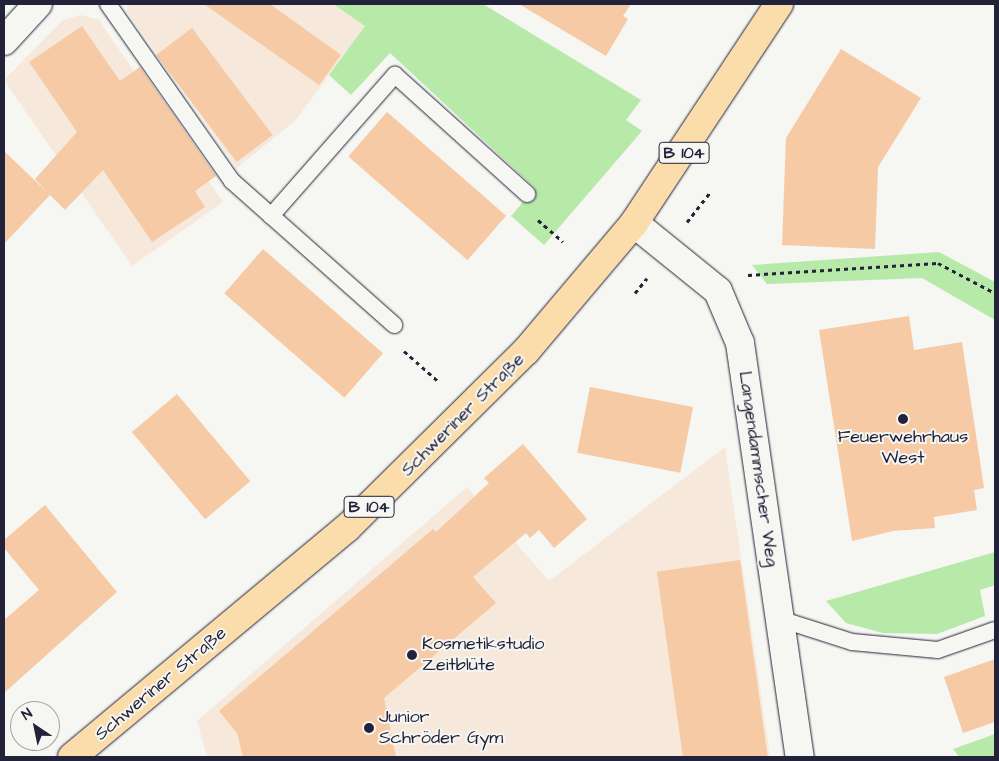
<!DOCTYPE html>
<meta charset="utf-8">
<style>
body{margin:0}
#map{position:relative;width:999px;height:761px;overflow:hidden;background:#f6f6f2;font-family:"Architects Daughter",sans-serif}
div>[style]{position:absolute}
.built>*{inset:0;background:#f6e9db}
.green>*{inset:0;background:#b7e9a9}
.building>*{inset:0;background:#f6caa5;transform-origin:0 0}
.path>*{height:3px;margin-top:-1.5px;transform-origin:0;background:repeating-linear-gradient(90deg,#22223b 0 4px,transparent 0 8px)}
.roads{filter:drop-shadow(0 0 1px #22223b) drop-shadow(0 0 1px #22223b)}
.lane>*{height:16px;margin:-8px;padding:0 8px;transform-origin:8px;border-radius:8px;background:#f6f6f2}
.street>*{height:28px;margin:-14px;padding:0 14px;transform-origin:14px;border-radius:14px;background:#f6f6f2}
.primary>*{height:28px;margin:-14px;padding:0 14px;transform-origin:14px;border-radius:14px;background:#faddab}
.dots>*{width:14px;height:14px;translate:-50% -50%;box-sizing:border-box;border:2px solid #f6f6f2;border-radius:50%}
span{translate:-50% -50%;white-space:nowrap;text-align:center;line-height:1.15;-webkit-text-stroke:4px #f6f6f2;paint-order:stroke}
.shield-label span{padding:1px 4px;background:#f6f6f2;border:1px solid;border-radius:4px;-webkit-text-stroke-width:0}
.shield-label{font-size:16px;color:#22223b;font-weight:700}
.street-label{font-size:18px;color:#22223b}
.poi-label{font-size:18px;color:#22223b}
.left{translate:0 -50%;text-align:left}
.frame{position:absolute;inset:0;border:5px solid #22223b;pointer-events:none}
.north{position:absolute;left:10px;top:701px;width:50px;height:50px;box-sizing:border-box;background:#f6f6f2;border:1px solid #a1a1a9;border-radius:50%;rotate:326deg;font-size:14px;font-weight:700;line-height:20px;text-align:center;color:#22223b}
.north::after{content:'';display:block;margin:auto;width:18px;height:22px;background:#22223b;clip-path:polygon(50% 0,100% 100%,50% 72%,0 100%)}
</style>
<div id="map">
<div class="built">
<i style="clip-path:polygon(127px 4px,333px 4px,365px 26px,296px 120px,237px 168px,127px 11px)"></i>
<i style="clip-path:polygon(81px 15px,99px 20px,223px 202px,132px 266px,4px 80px,63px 20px)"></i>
<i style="clip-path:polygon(725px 447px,770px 757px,207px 757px,197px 721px,467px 487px,549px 581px)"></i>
</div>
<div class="green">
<i style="clip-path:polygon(333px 4px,483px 4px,641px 100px,626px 120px,642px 131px,544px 245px,511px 216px,535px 188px,390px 53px,351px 95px,329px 75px,365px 26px)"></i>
<i style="clip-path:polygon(939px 252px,995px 282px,995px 320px,922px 278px,767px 284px,752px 265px)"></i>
<i style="clip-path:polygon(995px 552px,995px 585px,980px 590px,985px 616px,937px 634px,883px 633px,846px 623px,826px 601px)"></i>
<i style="clip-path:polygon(995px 734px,995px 757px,959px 757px,953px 749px)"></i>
</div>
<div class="building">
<i style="clip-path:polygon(204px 4px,270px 4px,341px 55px,319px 85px)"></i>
<i style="clip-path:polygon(519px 4px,631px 4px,623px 16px,628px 19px,606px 56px)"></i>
<i style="clip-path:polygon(82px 26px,120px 81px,140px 67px,216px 176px,195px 191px,205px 207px,152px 242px,103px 170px,65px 210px,50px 195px,4px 244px,4px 151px,48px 193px,35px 179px,77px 132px,29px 62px)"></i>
<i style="left:192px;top:28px;width:134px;height:45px;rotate:53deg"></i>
<i style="clip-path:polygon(841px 49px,921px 98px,878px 167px,875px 249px,782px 245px,786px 138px)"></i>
<i style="left:387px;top:112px;width:158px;height:59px;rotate:41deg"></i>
<i style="left:263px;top:249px;width:159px;height:59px;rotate:41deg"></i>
<i style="clip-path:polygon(909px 316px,914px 350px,962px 342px,984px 488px,974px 490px,977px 510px,934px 517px,935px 528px,893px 531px,852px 541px,819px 330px)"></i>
<i style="left:590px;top:387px;width:105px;height:67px;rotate:11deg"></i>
<i style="left:177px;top:394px;width:114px;height:59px;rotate:50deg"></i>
<i style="clip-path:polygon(523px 444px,587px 519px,554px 548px,539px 530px,530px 538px,526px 533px,473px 577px,496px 603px,384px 698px,396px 757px,243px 757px,237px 733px,219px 711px,433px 529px,436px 532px,489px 483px,484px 478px)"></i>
<i style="clip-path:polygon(45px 505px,117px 592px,4px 693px,4px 620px,39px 590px,4px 548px,4px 540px)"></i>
<i style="left:740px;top:560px;width:199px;height:84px;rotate:82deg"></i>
<i style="clip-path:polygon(995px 659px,995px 722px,963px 733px,944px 677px)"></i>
</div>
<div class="path">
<i style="left:538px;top:220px;width:33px;rotate:41deg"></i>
<i style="left:687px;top:222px;width:39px;rotate:-52deg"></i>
<i style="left:748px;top:275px;width:190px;rotate:-3.6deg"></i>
<i style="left:938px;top:263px;width:64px;rotate:27.8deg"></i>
<i style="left:635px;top:293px;width:19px;rotate:-51deg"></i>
<i style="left:404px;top:351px;width:47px;rotate:41.5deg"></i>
</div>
<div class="roads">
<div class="lane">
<i style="left:108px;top:4px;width:216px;rotate:55deg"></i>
<i style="left:232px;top:181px;width:217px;rotate:41.6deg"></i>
<i style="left:271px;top:216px;width:188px;rotate:-48.7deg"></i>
<i style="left:395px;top:75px;width:178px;rotate:42deg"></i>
<i style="left:780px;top:619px;width:76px;rotate:17.7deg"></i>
<i style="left:852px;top:642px;width:86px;rotate:5.3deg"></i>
<i style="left:938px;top:650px;width:60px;rotate:-19.3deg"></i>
</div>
<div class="street">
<i style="left:4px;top:41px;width:50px;rotate:-47.4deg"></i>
<i style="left:634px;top:223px;width:108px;rotate:39deg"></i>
<i style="left:718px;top:291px;width:56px;rotate:67.1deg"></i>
<i style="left:740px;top:343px;width:418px;rotate:81.8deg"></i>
</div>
<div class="primary">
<i style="left:72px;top:757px;width:358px;rotate:-39.8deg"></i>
<i style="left:347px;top:528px;width:252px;rotate:-44.7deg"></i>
<i style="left:526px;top:351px;width:167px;rotate:-49.8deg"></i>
<i style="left:634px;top:223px;width:263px;rotate:-56.5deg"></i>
</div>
</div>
<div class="dots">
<i style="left:903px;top:419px;background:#22223b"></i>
<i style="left:412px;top:655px;background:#22223b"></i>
<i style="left:369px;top:728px;background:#22223b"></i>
</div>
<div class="shield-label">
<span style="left:684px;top:153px">B 104</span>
<span style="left:369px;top:507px">B 104</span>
</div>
<div class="street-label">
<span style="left:463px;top:415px;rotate:-45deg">Schweriner Straße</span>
<span style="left:758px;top:469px;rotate:82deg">Langendammscher Weg</span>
<span style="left:161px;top:684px;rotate:-40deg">Schweriner Straße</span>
</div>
<div class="poi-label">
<span style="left:903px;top:448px">Feuerwehrhaus<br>West</span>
<span class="left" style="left:422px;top:655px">Kosmetikstudio<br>Zeitblüte</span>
<span class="left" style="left:379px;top:728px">Junior<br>Schröder Gym</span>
</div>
<div class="frame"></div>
<div class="north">N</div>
</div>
